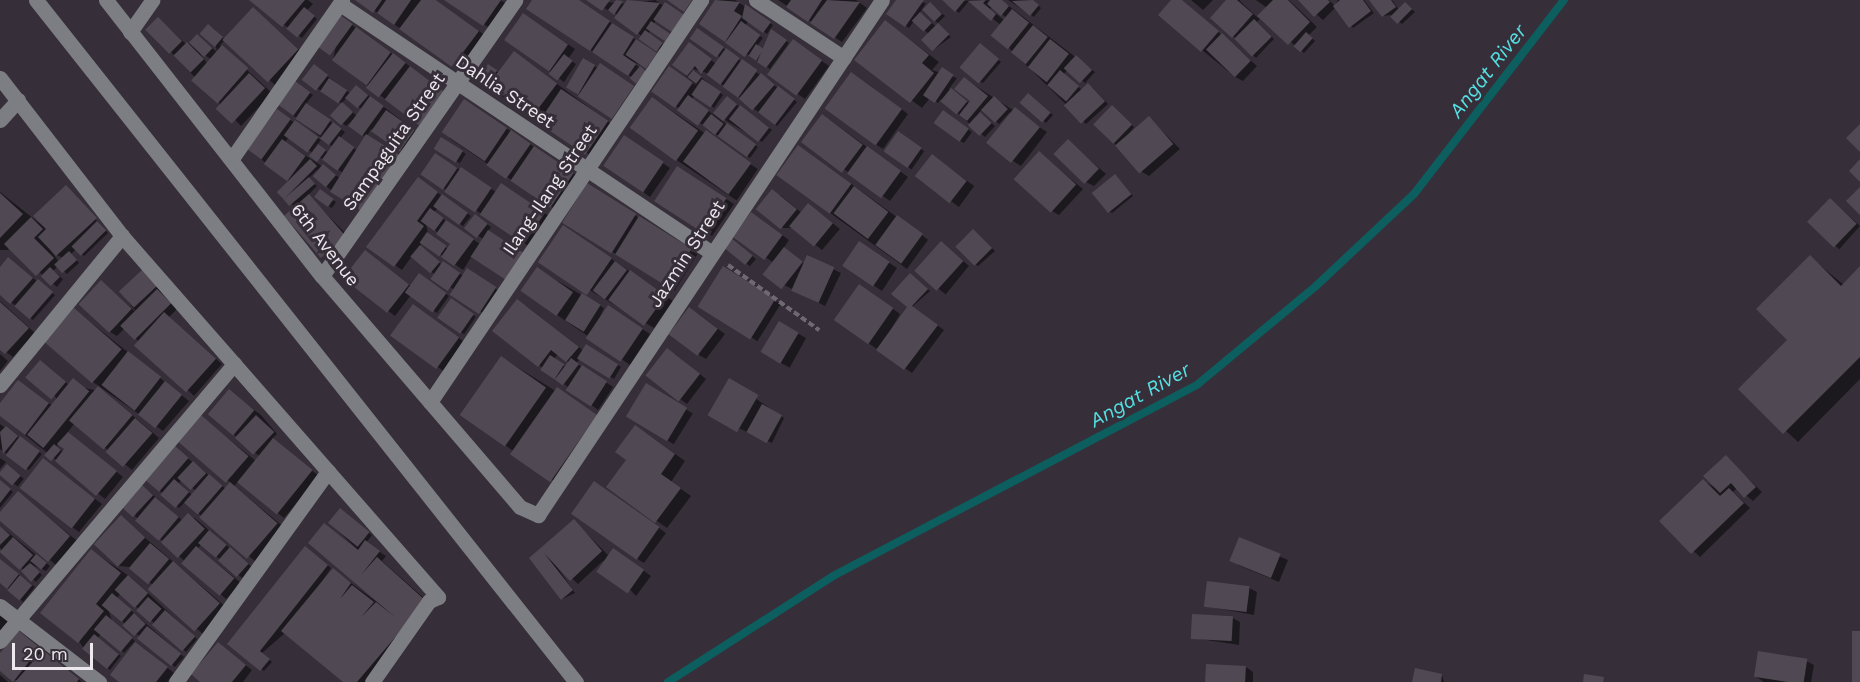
<!DOCTYPE html>
<style>
body{margin:0}
#map{position:relative;width:1860px;height:682px;overflow:hidden;background:#362f39;font-family:"Work Sans",sans-serif}
div>[style]{position:absolute}
.shadow>*{inset:0;background:#0007;transform-origin:0 0}
.stream>*{height:8px;margin:-4px;padding:0 4px;transform-origin:4px;border-radius:4px;background:#0c5e5f}
.building>*{inset:0;background:#504954;transform-origin:0 0}
.path>*{height:4px;margin-top:-2px;transform-origin:0;background:repeating-linear-gradient(90deg,#6f6971 0 6px,transparent 0 9px)}
.minor>*{height:15px;margin:-7.5px;padding:0 7.5px;transform-origin:7.5px;border-radius:7.5px;background:#7d7e84}
span{translate:-50% -50%;white-space:nowrap;text-align:center;line-height:1.15;-webkit-text-stroke:6px #362f39;paint-order:stroke}
.street-label{font-size:18px;color:#ede9ef}
.water-label{font-size:20px;color:#54e0e3;font-style:italic}
.scale{position:absolute;left:12px;top:643px;width:81px;height:27px;box-sizing:border-box;border:3px solid #ede9ef;border-top:0;padding-left:8px;font-size:18px;line-height:21px;white-space:nowrap;color:#ede9ef;-webkit-text-stroke:4px #362f39;paint-order:stroke}
</style>
<div id="map">
<div class="shadow">
<i style="clip-path:polygon(251px 0,308px 0,313px 4px,307px 10px,317px 19px,302px 38px)"></i>
<i style="clip-path:polygon(359px 0,436px 0,486px 36px,460px 70px)"></i>
<i style="clip-path:polygon(447px 0,500px 0,508px 5px,491px 29px)"></i>
<i style="clip-path:polygon(533px 0,577px 0,641px 43px,650px 69px,629px 60px,649px 74px,633px 78px,528px 9px)"></i>
<i style="clip-path:polygon(588px 0,626px 4px,655px 0,664px 6px,648px 34px,665px 46px,657px 50px,618px 15px)"></i>
<i style="clip-path:polygon(716px 0,735px 0,773px 25px,767px 34px,748px 21px,746px 25px,763px 38px,757px 46px,764px 50px,772px 31px,789px 43px,770px 69px,701px 24px)"></i>
<i style="clip-path:polygon(778px 0,856px 0,867px 8px,842px 42px)"></i>
<i style="clip-path:polygon(898px 0,926px 3px,919px 14px,951px 37px,933px 50px,929px 34px,914px 21px,909px 28px,888px 14px)"></i>
<i style="clip-path:polygon(evenodd,1001px 0,1095px 72px,1085px 83px,1068px 69px,1064px 74px,1083px 91px,1092px 87px,1108px 104px,1086px 124px,1010px 49px,1001px 25px,969px 1px,959px 13px,943px 1px,1001px 0,992px 7px,1007px 18px,1005px 21px,990px 9px,992px 7px)"></i>
<i style="clip-path:polygon(1008px 0,1032px 0,1041px 8px,1034px 17px)"></i>
<i style="clip-path:polygon(1173px 0,1183px 1px,1257px 66px,1243px 81px,1235px 77px,1202px 50px)"></i>
<i style="clip-path:polygon(1191px 0,1213px 0,1203px 10px)"></i>
<i style="clip-path:polygon(1228px 0,1239px 0,1258px 18px,1267px 8px,1256px 0,1289px 0,1317px 27px,1309px 35px,1315px 41px,1304px 53px,1261px 17px,1257px 22px,1274px 39px,1256px 58px,1233px 36px)"></i>
<i style="clip-path:polygon(1300px 0,1329px 0,1335px 6px,1338px 0,1364px 0,1374px 13px,1353px 28px,1336px 7px,1323px 20px)"></i>
<i style="clip-path:polygon(1371px 0,1392px 0,1399px 10px,1406px 4px,1415px 12px,1402px 24px,1391px 15px,1383px 16px)"></i>
<i style="clip-path:polygon(933px 6px,945px 16px,938px 23px,935px 21px)"></i>
<i style="clip-path:polygon(evenodd,254px 9px,304px 54px,275px 85px,225px 40px,220px 45px,272px 93px,241px 126px,171px 52px,158px 18px,187px 45px,197px 36px,217px 52px,212px 27px,225px 40px,254px 9px,195px 47px,206px 56px,211px 59px,207px 63px,195px 47px)"></i>
<i style="clip-path:polygon(342px 18px,418px 72px,451px 98px,420px 125px,333px 60px)"></i>
<i style="clip-path:polygon(531px 19px,575px 49px,568px 59px,576px 64px,564px 82px,506px 40px)"></i>
<i style="clip-path:polygon(886px 22px,939px 62px,932px 70px,957px 78px,949px 89px,970px 104px,968px 81px,1047px 132px,1021px 166px,1013px 161px,1010px 112px,999px 124px,982px 109px,979px 113px,995px 126px,985px 137px,941px 99px,938px 103px,930px 98px,922px 108px,856px 59px)"></i>
<i style="clip-path:polygon(701px 32px,797px 102px,777px 126px,707px 73px,690px 68px,723px 95px,714px 108px,695px 95px,692px 99px,758px 147px,750px 158px,653px 90px,677px 72px,698px 87px,674px 65px,693px 46px,716px 64px,720px 58px)"></i>
<i style="clip-path:polygon(801px 46px,829px 66px,805px 99px,770px 75px)"></i>
<i style="clip-path:polygon(983px 47px,1001px 62px,983px 83px,979px 81px)"></i>
<i style="clip-path:polygon(522px 58px,614px 126px,593px 157px,478px 80px,488px 66px,500px 74px)"></i>
<i style="left:584px;top:60px;width:16px;height:32px;rotate:30deg"></i>
<i style="clip-path:polygon(evenodd,314px 66px,351px 94px,360px 89px,421px 135px,408px 154px,371px 129px,367px 136px,406px 161px,371px 216px,332px 191px,315px 176px,318px 169px,308px 179px,317px 186px,308px 195px,353px 241px,330px 261px,287px 216px,296px 208px,279px 193px,289px 182px,249px 149px,277px 111px,321px 140px,317px 145px,329px 153px,333px 147px,280px 105px,296px 83px,313px 95px,306px 104px,345px 132px,340px 138px,358px 151px,366px 137px,350px 126px,357px 116px,346px 126px,332px 115px,342px 104px,304px 80px,314px 66px,346px 98px,362px 109px,357px 116px,342px 103px,346px 98px,314px 66px,289px 137px,343px 173px,340px 178px,285px 142px,289px 137px)"></i>
<i style="clip-path:polygon(859px 78px,908px 114px,883px 149px,875px 144px)"></i>
<i style="clip-path:polygon(1032px 97px,1053px 115px,1046px 123px,1022px 103px)"></i>
<i style="clip-path:polygon(730px 100px,772px 130px,762px 142px,725px 120px)"></i>
<i style="left:660px;top:103px;width:118px;height:38px;rotate:34deg"></i>
<i style="left:472px;top:105px;width:132px;height:40px;rotate:34deg"></i>
<i style="clip-path:polygon(1113px 107px,1134px 127px,1123px 142px,1149px 118px,1180px 149px,1149px 176px,1142px 172px,1113px 142px)"></i>
<i style="clip-path:polygon(947px 114px,972px 132px,964px 143px,960px 141px)"></i>
<i style="clip-path:polygon(830px 120px,908px 177px,890px 201px,803px 141px)"></i>
<i style="left:898px;top:133px;width:32px;height:22px;rotate:35deg"></i>
<i style="left:442px;top:139px;width:28px;height:11px;rotate:32deg"></i>
<i style="clip-path:polygon(632px 141px,670px 168px,650px 197px,643px 192px)"></i>
<i style="clip-path:polygon(1068px 141px,1106px 174px,1094px 186px,1086px 182px)"></i>
<i style="left:806px;top:151px;width:151px;height:36px;rotate:36deg"></i>
<i style="clip-path:polygon(1039px 153px,1083px 189px,1059px 215px,1052px 211px)"></i>
<i style="clip-path:polygon(436px 155px,496px 192px,509px 189px,552px 218px,531px 248px,423px 174px)"></i>
<i style="left:933px;top:156px;width:51px;height:26px;rotate:36deg"></i>
<i style="clip-path:polygon(685px 172px,734px 204px,712px 236px,656px 201px)"></i>
<i style="clip-path:polygon(1115px 176px,1133px 196px,1112px 213px,1109px 211px)"></i>
<i style="clip-path:polygon(evenodd,418px 179px,471px 216px,463px 226px,438px 208px,434px 212px,446px 221px,480px 244px,483px 239px,466px 228px,475px 216px,491px 227px,488px 231px,530px 258px,514px 283px,472px 256px,463px 270px,423px 242px,419px 247px,442px 265px,464px 276px,468px 270px,502px 293px,486px 316px,412px 256px,402px 270px,368px 247px,418px 179px,426px 223px,452px 244px,448px 249px,428px 234px,426px 223px)"></i>
<i style="left:588px;top:186px;width:129px;height:43px;rotate:32deg"></i>
<i style="clip-path:polygon(evenodd,66px 187px,108px 233px,84px 256px,76px 249px,71px 254px,79px 263px,67px 274px,58px 266px,53px 271px,63px 279px,57px 287px,6px 244px,9px 250px,0 250px,0 192px,43px 226px,66px 187px,44px 241px,57px 255px,63px 258px,59px 262px,44px 241px)"></i>
<i style="clip-path:polygon(323px 193px,336px 202px,332px 208px,328px 206px)"></i>
<i style="clip-path:polygon(780px 195px,802px 213px,816px 210px,840px 229px,822px 250px,793px 228px,783px 228px)"></i>
<i style="left:1831px;top:200px;width:39px;height:31px;rotate:42deg"></i>
<i style="clip-path:polygon(759px 218px,789px 240px,783px 249px,805px 264px,808px 257px,841px 273px,825px 306px,765px 275px,774px 263px,735px 237px)"></i>
<i style="clip-path:polygon(973px 230px,995px 251px,978px 266px,975px 264px)"></i>
<i style="clip-path:polygon(571px 231px,673px 301px,654px 328px,540px 261px)"></i>
<i style="clip-path:polygon(734px 242px,756px 259px,750px 266px,747px 264px)"></i>
<i style="left:941px;top:243px;width:36px;height:37px;rotate:39deg"></i>
<i style="clip-path:polygon(867px 248px,897px 268px,882px 291px,844px 266px)"></i>
<i style="clip-path:polygon(366px 252px,411px 286px,419px 275px,449px 296px,437px 313px,411px 295px,395px 316px,345px 278px)"></i>
<i style="clip-path:polygon(1810px 257px,1844px 285px,1860px 269px,1860px 379px,1798px 442px,1740px 389px,1789px 340px)"></i>
<i style="clip-path:polygon(8px 259px,55px 295px,33px 320px,0 293px,0 269px)"></i>
<i style="left:723px;top:268px;width:68px;height:44px;rotate:32deg"></i>
<i style="clip-path:polygon(143px 271px,178px 308px,169px 317px,222px 364px,194px 396px,125px 328px,117px 336px,110px 332px,101px 281px,137px 313px,121px 292px)"></i>
<i style="clip-path:polygon(544px 273px,604px 308px,596px 326px,616px 312px,650px 334px,630px 365px,557px 315px)"></i>
<i style="clip-path:polygon(913px 277px,930px 291px,912px 307px,944px 330px,912px 373px,868px 343px,867px 290px,900px 314px,886px 338px,910px 306px)"></i>
<i style="left:451px;top:300px;width:30px;height:21px;rotate:34deg"></i>
<i style="clip-path:polygon(0 301px,35px 333px,13px 357px,0 348px)"></i>
<i style="clip-path:polygon(evenodd,525px 305px,584px 351px,587px 346px,621px 367px,614px 379px,580px 359px,576px 363px,613px 387px,598px 410px,539px 365px,525px 305px,558px 354px,570px 363px,567px 368px,554px 359px,558px 354px)"></i>
<i style="clip-path:polygon(75px 310px,189px 401px,163px 431px,93px 382px)"></i>
<i style="clip-path:polygon(421px 311px,466px 343px,445px 372px,392px 336px)"></i>
<i style="clip-path:polygon(697px 313px,725px 334px,706px 359px,699px 355px)"></i>
<i style="left:779px;top:323px;width:31px;height:34px;rotate:29deg"></i>
<i style="clip-path:polygon(0 354px,8px 361px,0 371px)"></i>
<i style="clip-path:polygon(675px 354px,706px 379px,687px 404px,647px 375px)"></i>
<i style="clip-path:polygon(509px 362px,604px 421px,559px 485px,462px 413px)"></i>
<i style="clip-path:polygon(evenodd,43px 363px,69px 385px,105px 392px,159px 438px,132px 470px,75px 423px,67px 433px,123px 477px,105px 499px,0 415px,0 406px,26px 386px,53px 406px,57px 401px,43px 363px,59px 443px,66px 449px,64px 452px,56px 447px,59px 443px)"></i>
<i style="clip-path:polygon(729px 380px,784px 418px,772px 443px,709px 415px)"></i>
<i style="left:647px;top:385px;width:54px;height:36px;rotate:32deg"></i>
<i style="clip-path:polygon(evenodd,229px 391px,261px 415px,277px 434px,272px 439px,319px 476px,284px 518px,238px 482px,234px 486px,285px 528px,256px 562px,185px 502px,179px 508px,160px 491px,175px 448px,226px 489px,231px 483px,180px 442px,201px 417px,256px 461px,259px 456px,210px 414px,229px 391px,182px 479px,196px 491px,192px 495px,179px 483px,182px 479px)"></i>
<i style="clip-path:polygon(0 424px,42px 454px,29px 470px,0 449px)"></i>
<i style="clip-path:polygon(646px 433px,685px 461px,671px 482px,691px 496px,667px 528px,608px 487px)"></i>
<i style="clip-path:polygon(1726px 457px,1762px 492px,1753px 501px,1737px 488px,1733px 492px,1750px 508px,1700px 557px,1661px 521px,1703px 481px,1716px 488px)"></i>
<i style="clip-path:polygon(0 458px,6px 462px,0 469px)"></i>
<i style="clip-path:polygon(43px 460px,102px 504px,79px 532px,72px 527px)"></i>
<i style="left:7px;top:466px;width:21px;height:10px;rotate:37deg"></i>
<i style="clip-path:polygon(0 481px,13px 492px,0 508px)"></i>
<i style="clip-path:polygon(144px 487px,183px 521px,188px 515px,196px 519px,252px 567px,242px 578px,202px 544px,198px 548px,241px 583px,226px 599px,135px 516px)"></i>
<i style="clip-path:polygon(602px 487px,666px 533px,644px 563px,636px 558px)"></i>
<i style="left:18px;top:493px;width:76px;height:32px;rotate:39deg"></i>
<i style="clip-path:polygon(343px 511px,372px 535px,366px 543px,386px 556px,382px 561px,433px 606px,368px 682px,345px 682px,285px 633px,262px 653px,272px 662px,264px 671px,229px 644px,308px 550px,331px 568px,315px 592px,336px 572px,388px 610px,310px 543px,359px 551px,329px 522px)"></i>
<i style="clip-path:polygon(121px 517px,227px 608px,203px 634px,149px 589px,153px 585px,129px 567px,119px 566px)"></i>
<i style="clip-path:polygon(574px 521px,609px 556px,621px 554px,651px 576px,636px 596px,603px 561px,578px 584px,553px 561px,575px 593px,562px 599px,531px 559px)"></i>
<i style="clip-path:polygon(0 526px,50px 566px,46px 571px,30px 564px,42px 575px,36px 582px,0 548px)"></i>
<i style="clip-path:polygon(1240px 539px,1288px 560px,1279px 582px,1238px 565px)"></i>
<i style="clip-path:polygon(92px 551px,132px 578px,197px 639px,186px 652px,121px 593px,117px 598px,184px 657px,175px 667px,108px 609px,112px 621px,135px 641px,124px 653px,101px 634px,98px 638px,121px 656px,110px 670px,84px 649px,79px 641px)"></i>
<i style="clip-path:polygon(0 560px,35px 587px,23px 602px,0 581px)"></i>
<i style="clip-path:polygon(1249px 588px,1257px 592px,1254px 615px,1205px 606px)"></i>
<i style="clip-path:polygon(0 615px,9px 623px,0 634px)"></i>
<i style="clip-path:polygon(1233px 618px,1240px 622px,1239px 645px,1193px 638px)"></i>
<i style="clip-path:polygon(19px 633px,51px 656px,82px 682px,13px 680px,0 669px,0 656px)"></i>
<i style="clip-path:polygon(218px 644px,252px 670px,243px 682px,203px 682px)"></i>
<i style="clip-path:polygon(143px 648px,174px 673px,167px 682px,122px 682px)"></i>
<i style="clip-path:polygon(1806px 661px,1814px 665px,1811px 682px,1764px 682px,1755px 676px)"></i>
<i style="clip-path:polygon(1246px 667px,1253px 672px,1253px 682px,1207px 682px)"></i>
<i style="clip-path:polygon(0 675px,8px 682px,0 682px)"></i>
<i style="clip-path:polygon(1442px 675px,1444px 682px,1414px 682px)"></i>
</div>
<div class="stream">
<i style="left:668px;top:682px;width:196px;rotate:-32.7deg"></i>
<i style="left:833px;top:576px;width:412px;rotate:-27.7deg"></i>
<i style="left:1198px;top:384px;width:153px;rotate:-39.7deg"></i>
<i style="left:1316px;top:286px;width:134px;rotate:-43.2deg"></i>
<i style="left:1414px;top:194px;width:245px;rotate:-52.3deg"></i>
</div>
<div class="building">
<i style="clip-path:polygon(249px 0,305px 0,282px 27px)"></i>
<i style="clip-path:polygon(355px 0,382px 0,373px 13px)"></i>
<i style="clip-path:polygon(386px 0,411px 0,394px 25px,377px 13px)"></i>
<i style="clip-path:polygon(421px 0,436px 0,479px 31px,452px 67px,399px 29px)"></i>
<i style="clip-path:polygon(444px 0,501px 0,483px 26px)"></i>
<i style="clip-path:polygon(532px 0,579px 0,610px 21px,590px 51px,526px 9px)"></i>
<i style="clip-path:polygon(586px 0,610px 0,602px 11px)"></i>
<i style="clip-path:polygon(616px 0,623px 1px,614px 15px,608px 10px)"></i>
<i style="clip-path:polygon(627px 0,660px 3px,637px 35px,614px 18px)"></i>
<i style="clip-path:polygon(667px 0,692px 0,684px 12px)"></i>
<i style="clip-path:polygon(715px 0,740px 2px,734px 11px,742px 16px,725px 42px,699px 24px)"></i>
<i style="clip-path:polygon(791px 0,822px 0,808px 22px,786px 7px)"></i>
<i style="clip-path:polygon(827px 0,860px 2px,834px 39px,810px 23px)"></i>
<i style="clip-path:polygon(896px 0,924px 0,905px 27px,886px 14px)"></i>
<i style="clip-path:polygon(942px 0,965px 0,955px 12px)"></i>
<i style="clip-path:polygon(986px 0,983px 3px,996px 14px,991px 21px,968px 1px)"></i>
<i style="clip-path:polygon(990px 0,1002px 0,1009px 6px,1001px 16px,987px 4px)"></i>
<i style="clip-path:polygon(1033px 0,1039px 5px,1030px 16px,1012px 1px)"></i>
<i style="clip-path:polygon(1171px 0,1182px 0,1219px 31px,1201px 52px,1158px 15px)"></i>
<i style="clip-path:polygon(1226px 0,1237px 0,1253px 14px,1232px 38px,1210px 18px)"></i>
<i style="clip-path:polygon(1273px 0,1288px 0,1310px 22px,1288px 45px,1257px 16px)"></i>
<i style="clip-path:polygon(1298px 0,1328px 0,1330px 2px,1314px 17px)"></i>
<i style="clip-path:polygon(1340px 0,1363px 0,1371px 11px,1349px 28px,1333px 6px)"></i>
<i style="clip-path:polygon(1369px 0,1391px 0,1396px 7px,1382px 17px)"></i>
<i style="left:665px;top:2px;width:23px;height:21px;rotate:34deg"></i>
<i style="left:930px;top:2px;width:17px;height:11px;rotate:45deg"></i>
<i style="left:1405px;top:2px;width:10px;height:21px;rotate:45deg"></i>
<i style="clip-path:polygon(745px 4px,771px 22px,763px 33px,742px 18px)"></i>
<i style="left:253px;top:7px;width:62px;height:45px;rotate:43deg"></i>
<i style="left:304px;top:7px;width:14px;height:28px;rotate:39deg"></i>
<i style="left:1012px;top:9px;width:22px;height:34px;rotate:39deg"></i>
<i style="left:920px;top:12px;width:16px;height:12px;rotate:43deg"></i>
<i style="left:523px;top:13px;width:55px;height:33px;rotate:35deg"></i>
<i style="left:339px;top:14px;width:17px;height:39px;rotate:36deg"></i>
<i style="left:158px;top:17px;width:34px;height:18px;rotate:45deg"></i>
<i style="left:1254px;top:19px;width:25px;height:28px;rotate:45deg"></i>
<i style="clip-path:polygon(885px 20px,929px 55px,922px 63px,934px 73px,910px 103px,854px 60px)"></i>
<i style="left:651px;top:21px;width:23px;height:9px;rotate:34deg"></i>
<i style="left:741px;top:21px;width:24px;height:27px;rotate:36deg"></i>
<i style="clip-path:polygon(612px 23px,634px 37px,623px 55px,636px 64px,628px 76px,592px 52px)"></i>
<i style="left:938px;top:23px;width:16px;height:24px;rotate:45deg"></i>
<i style="left:208px;top:24px;width:20px;height:13px;rotate:41deg"></i>
<i style="left:1033px;top:25px;width:19px;height:35px;rotate:39deg"></i>
<i style="left:356px;top:27px;width:43px;height:41px;rotate:36deg"></i>
<i style="left:697px;top:28px;width:33px;height:13px;rotate:35deg"></i>
<i style="clip-path:polygon(771px 29px,787px 40px,766px 68px,757px 62px)"></i>
<i style="left:645px;top:30px;width:22px;height:11px;rotate:36deg"></i>
<i style="left:1306px;top:32px;width:9px;height:19px;rotate:41deg"></i>
<i style="left:1222px;top:33px;width:40px;height:23px;rotate:44deg"></i>
<i style="left:197px;top:34px;width:21px;height:12px;rotate:43deg"></i>
<i style="left:636px;top:39px;width:25px;height:19px;rotate:34deg"></i>
<i style="left:793px;top:39px;width:36px;height:44px;rotate:36deg"></i>
<i style="left:1050px;top:39px;width:24px;height:36px;rotate:38deg"></i>
<i style="left:187px;top:42px;width:24px;height:19px;rotate:45deg"></i>
<i style="clip-path:polygon(689px 42px,712px 59px,701px 74px,695px 66px,687px 76px,672px 65px)"></i>
<i style="left:980px;top:43px;width:25px;height:32px;rotate:40deg"></i>
<i style="left:756px;top:44px;width:9px;height:14px;rotate:32deg"></i>
<i style="left:222px;top:45px;width:35px;height:47px;rotate:41deg"></i>
<i style="left:726px;top:48px;width:17px;height:33px;rotate:36deg"></i>
<i style="left:514px;top:51px;width:54px;height:42px;rotate:37deg"></i>
<i style="left:393px;top:53px;width:16px;height:44px;rotate:38deg"></i>
<i style="left:564px;top:54px;width:11px;height:25px;rotate:38deg"></i>
<i style="left:1076px;top:55px;width:22px;height:18px;rotate:43deg"></i>
<i style="left:583px;top:58px;width:14px;height:34px;rotate:30deg"></i>
<i style="left:742px;top:59px;width:19px;height:34px;rotate:35deg"></i>
<i style="left:600px;top:63px;width:41px;height:40px;rotate:34deg"></i>
<i style="left:314px;top:64px;width:18px;height:20px;rotate:38deg"></i>
<i style="left:488px;top:64px;width:11px;height:21px;rotate:34deg"></i>
<i style="left:410px;top:66px;width:43px;height:42px;rotate:37deg"></i>
<i style="left:640px;top:66px;width:8px;height:16px;rotate:40deg"></i>
<i style="left:669px;top:66px;width:29px;height:31px;rotate:35deg"></i>
<i style="left:942px;top:67px;width:14px;height:34px;rotate:34deg"></i>
<i style="left:693px;top:70px;width:11px;height:9px;rotate:38deg"></i>
<i style="left:1060px;top:70px;width:25px;height:20px;rotate:40deg"></i>
<i style="left:851px;top:72px;width:63px;height:45px;rotate:36deg"></i>
<i style="left:249px;top:73px;width:22px;height:49px;rotate:43deg"></i>
<i style="left:761px;top:73px;width:18px;height:34px;rotate:41deg"></i>
<i style="clip-path:polygon(964px 77px,988px 96px,967px 121px,959px 115px,970px 101px,954px 89px)"></i>
<i style="left:329px;top:78px;width:22px;height:16px;rotate:34deg"></i>
<i style="left:702px;top:79px;width:23px;height:19px;rotate:34deg"></i>
<i style="left:295px;top:81px;width:19px;height:29px;rotate:36deg"></i>
<i style="left:1088px;top:83px;width:25px;height:33px;rotate:47deg"></i>
<i style="left:356px;top:85px;width:16px;height:17px;rotate:40deg"></i>
<i style="left:778px;top:86px;width:21px;height:33px;rotate:37deg"></i>
<i style="left:951px;top:88px;width:21px;height:17px;rotate:39deg"></i>
<i style="left:561px;top:89px;width:57px;height:41px;rotate:34deg"></i>
<i style="left:1028px;top:93px;width:30px;height:13px;rotate:41deg"></i>
<i style="left:688px;top:95px;width:26px;height:19px;rotate:36deg"></i>
<i style="left:370px;top:96px;width:17px;height:37px;rotate:36deg"></i>
<i style="left:727px;top:96px;width:13px;height:22px;rotate:39deg"></i>
<i style="left:994px;top:96px;width:19px;height:19px;rotate:43deg"></i>
<i style="left:652px;top:97px;width:57px;height:38px;rotate:36deg"></i>
<i style="left:464px;top:99px;width:52px;height:40px;rotate:34deg"></i>
<i style="left:342px;top:102px;width:15px;height:18px;rotate:42deg"></i>
<i style="left:306px;top:103px;width:30px;height:19px;rotate:34deg"></i>
<i style="left:740px;top:105px;width:37px;height:18px;rotate:38deg"></i>
<i style="left:1112px;top:105px;width:28px;height:27px;rotate:44deg"></i>
<i style="left:1015px;top:107px;width:32px;height:46px;rotate:39deg"></i>
<i style="left:277px;top:109px;width:17px;height:50px;rotate:36deg"></i>
<i style="left:386px;top:110px;width:35px;height:26px;rotate:35deg"></i>
<i style="left:943px;top:110px;width:32px;height:16px;rotate:36deg"></i>
<i style="left:980px;top:112px;width:16px;height:18px;rotate:43deg"></i>
<i style="left:711px;top:114px;width:16px;height:14px;rotate:38deg"></i>
<i style="left:822px;top:114px;width:51px;height:35px;rotate:37deg"></i>
<i style="left:1149px;top:116px;width:37px;height:45px;rotate:49deg"></i>
<i style="left:295px;top:120px;width:29px;height:19px;rotate:36deg"></i>
<i style="left:333px;top:122px;width:11px;height:21px;rotate:38deg"></i>
<i style="left:727px;top:123px;width:36px;height:16px;rotate:36deg"></i>
<i style="clip-path:polygon(1860px 124px,1860px 152px,1846px 138px)"></i>
<i style="left:511px;top:130px;width:24px;height:43px;rotate:35deg"></i>
<i style="left:706px;top:130px;width:56px;height:39px;rotate:36deg"></i>
<i style="left:898px;top:131px;width:29px;height:25px;rotate:35deg"></i>
<i style="left:366px;top:134px;width:40px;height:68px;rotate:32deg"></i>
<i style="left:624px;top:135px;width:48px;height:37px;rotate:34deg"></i>
<i style="left:339px;top:136px;width:19px;height:29px;rotate:36deg"></i>
<i style="left:441px;top:137px;width:26px;height:14px;rotate:32deg"></i>
<i style="left:282px;top:139px;width:29px;height:31px;rotate:36deg"></i>
<i style="left:1068px;top:139px;width:43px;height:21px;rotate:44deg"></i>
<i style="left:318px;top:144px;width:10px;height:15px;rotate:37deg"></i>
<i style="left:798px;top:145px;width:66px;height:37px;rotate:36deg"></i>
<i style="left:534px;top:146px;width:48px;height:42px;rotate:34deg"></i>
<i style="left:867px;top:146px;width:42px;height:34px;rotate:36deg"></i>
<i style="left:1039px;top:151px;width:50px;height:38px;rotate:42deg"></i>
<i style="left:435px;top:153px;width:27px;height:26px;rotate:34deg"></i>
<i style="left:932px;top:154px;width:44px;height:28px;rotate:38deg"></i>
<i style="left:310px;top:159px;width:10px;height:47px;rotate:45deg"></i>
<i style="clip-path:polygon(1860px 159px,1860px 182px,1849px 171px)"></i>
<i style="left:323px;top:164px;width:17px;height:16px;rotate:40deg"></i>
<i style="left:677px;top:166px;width:59px;height:42px;rotate:33deg"></i>
<i style="left:461px;top:167px;width:37px;height:30px;rotate:34deg"></i>
<i style="left:1115px;top:174px;width:26px;height:30px;rotate:51deg"></i>
<i style="left:309px;top:177px;width:9px;height:34px;rotate:49deg"></i>
<i style="clip-path:polygon(418px 177px,438px 192px,417px 221px,424px 226px,394px 267px,366px 247px)"></i>
<i style="left:501px;top:183px;width:53px;height:38px;rotate:34deg"></i>
<i style="left:587px;top:183px;width:58px;height:47px;rotate:32deg"></i>
<i style="clip-path:polygon(66px 185px,97px 218px,56px 256px,38px 237px,46px 229px,33px 216px)"></i>
<i style="left:854px;top:186px;width:43px;height:34px;rotate:37deg"></i>
<i style="clip-path:polygon(1860px 187px,1860px 215px,1846px 201px)"></i>
<i style="left:320px;top:189px;width:17px;height:10px;rotate:36deg"></i>
<i style="left:772px;top:189px;width:32px;height:26px;rotate:39deg"></i>
<i style="clip-path:polygon(0 193px,23px 214px,0 238px)"></i>
<i style="left:309px;top:194px;width:56px;height:33px;rotate:49deg"></i>
<i style="left:442px;top:194px;width:32px;height:15px;rotate:36deg"></i>
<i style="left:1830px;top:198px;width:37px;height:33px;rotate:44deg"></i>
<i style="left:808px;top:203px;width:32px;height:30px;rotate:39deg"></i>
<i style="left:430px;top:208px;width:17px;height:16px;rotate:36deg"></i>
<i style="left:751px;top:212px;width:39px;height:31px;rotate:36deg"></i>
<i style="left:475px;top:214px;width:16px;height:18px;rotate:38deg"></i>
<i style="left:897px;top:215px;width:32px;height:37px;rotate:36deg"></i>
<i style="left:639px;top:216px;width:62px;height:45px;rotate:32deg"></i>
<i style="clip-path:polygon(31px 217px,43px 229px,34px 238px,54px 258px,36px 276px,4px 244px)"></i>
<i style="clip-path:polygon(446px 220px,474px 239px,454px 266px,441px 257px,450px 244px,436px 234px)"></i>
<i style="left:97px;top:221px;width:13px;height:36px;rotate:45deg"></i>
<i style="left:563px;top:225px;width:59px;height:45px;rotate:34deg"></i>
<i style="left:973px;top:229px;width:27px;height:25px;rotate:45deg"></i>
<i style="left:488px;top:230px;width:42px;height:32px;rotate:33deg"></i>
<i style="left:427px;top:232px;width:24px;height:13px;rotate:35deg"></i>
<i style="left:731px;top:238px;width:28px;height:12px;rotate:39deg"></i>
<i style="left:859px;top:241px;width:37px;height:30px;rotate:34deg"></i>
<i style="left:941px;top:241px;width:30px;height:40px;rotate:42deg"></i>
<i style="left:420px;top:245px;width:26px;height:15px;rotate:40deg"></i>
<i style="left:784px;top:247px;width:24px;height:35px;rotate:38deg"></i>
<i style="left:365px;top:250px;width:56px;height:36px;rotate:38deg"></i>
<i style="left:69px;top:251px;width:12px;height:20px;rotate:48deg"></i>
<i style="left:807px;top:255px;width:30px;height:39px;rotate:24deg"></i>
<i style="clip-path:polygon(1810px 255px,1841px 286px,1860px 266px,1860px 357px,1783px 434px,1738px 389px,1787px 340px,1756px 309px)"></i>
<i style="clip-path:polygon(8px 257px,33px 278px,10px 304px,0 295px,0 267px)"></i>
<i style="left:443px;top:261px;width:21px;height:22px;rotate:35deg"></i>
<i style="left:615px;top:261px;width:15px;height:37px;rotate:37deg"></i>
<i style="left:723px;top:266px;width:62px;height:48px;rotate:32deg"></i>
<i style="left:50px;top:267px;width:14px;height:13px;rotate:45deg"></i>
<i style="left:537px;top:267px;width:44px;height:29px;rotate:35deg"></i>
<i style="left:467px;top:268px;width:35px;height:32px;rotate:33deg"></i>
<i style="left:143px;top:269px;width:22px;height:33px;rotate:47deg"></i>
<i style="left:630px;top:270px;width:44px;height:37px;rotate:36deg"></i>
<i style="left:419px;top:273px;width:34px;height:24px;rotate:36deg"></i>
<i style="clip-path:polygon(910px 273px,928px 289px,912px 306px,938px 325px,904px 370px,876px 350px,907px 307px,891px 294px)"></i>
<i style="left:38px;top:279px;width:20px;height:36px;rotate:41deg"></i>
<i style="left:101px;top:280px;width:42px;height:33px;rotate:43deg"></i>
<i style="left:859px;top:284px;width:42px;height:44px;rotate:35deg"></i>
<i style="left:157px;top:289px;width:20px;height:52px;rotate:45deg"></i>
<i style="left:582px;top:293px;width:22px;height:32px;rotate:32deg"></i>
<i style="left:451px;top:298px;width:28px;height:24px;rotate:35deg"></i>
<i style="clip-path:polygon(517px 299px,579px 347px,566px 362px,551px 350px,538px 367px,492px 331px)"></i>
<i style="clip-path:polygon(0 302px,29px 328px,5px 354px,0 350px)"></i>
<i style="left:413px;top:304px;width:57px;height:39px;rotate:36deg"></i>
<i style="left:608px;top:305px;width:42px;height:40px;rotate:34deg"></i>
<i style="left:689px;top:307px;width:36px;height:34px;rotate:37deg"></i>
<i style="left:74px;top:308px;width:63px;height:45px;rotate:41deg"></i>
<i style="left:164px;top:312px;width:70px;height:45px;rotate:42deg"></i>
<i style="left:779px;top:321px;width:23px;height:36px;rotate:31deg"></i>
<i style="left:586px;top:344px;width:38px;height:17px;rotate:32deg"></i>
<i style="left:667px;top:348px;width:42px;height:35px;rotate:38deg"></i>
<i style="left:128px;top:351px;width:42px;height:43px;rotate:38deg"></i>
<i style="left:550px;top:355px;width:17px;height:18px;rotate:33deg"></i>
<i style="left:501px;top:356px;width:55px;height:72px;rotate:35deg"></i>
<i style="left:571px;top:358px;width:10px;height:27px;rotate:37deg"></i>
<i style="left:40px;top:360px;width:34px;height:23px;rotate:40deg"></i>
<i style="left:582px;top:365px;width:30px;height:30px;rotate:33deg"></i>
<i style="left:73px;top:378px;width:21px;height:73px;rotate:39deg"></i>
<i style="left:729px;top:378px;width:34px;height:43px;rotate:30deg"></i>
<i style="clip-path:polygon(18px 380px,49px 403px,25px 435px,0 416px,0 403px)"></i>
<i style="left:165px;top:381px;width:22px;height:43px;rotate:39deg"></i>
<i style="left:646px;top:383px;width:48px;height:39px;rotate:31deg"></i>
<i style="left:98px;top:386px;width:45px;height:45px;rotate:40deg"></i>
<i style="left:557px;top:387px;width:49px;height:82px;rotate:35deg"></i>
<i style="left:229px;top:389px;width:33px;height:33px;rotate:40deg"></i>
<i style="left:762px;top:404px;width:23px;height:32px;rotate:29deg"></i>
<i style="left:201px;top:415px;width:63px;height:35px;rotate:41deg"></i>
<i style="left:256px;top:415px;width:25px;height:31px;rotate:43deg"></i>
<i style="left:135px;top:418px;width:23px;height:45px;rotate:41deg"></i>
<i style="clip-path:polygon(635px 425px,675px 454px,661px 474px,681px 488px,655px 523px,606px 487px,626px 460px,615px 452px)"></i>
<i style="clip-path:polygon(6px 426px,18px 436px,3px 454px,0 432px)"></i>
<i style="clip-path:polygon(68px 432px,117px 471px,96px 496px,55px 461px,64px 449px,57px 444px)"></i>
<i style="left:20px;top:436px;width:25px;height:24px;rotate:37deg"></i>
<i style="left:273px;top:438px;width:51px;height:57px;rotate:39deg"></i>
<i style="left:54px;top:444px;width:9px;height:15px;rotate:41deg"></i>
<i style="left:175px;top:446px;width:18px;height:45px;rotate:41deg"></i>
<i style="clip-path:polygon(1726px 455px,1756px 487px,1744px 498px,1731px 483px,1720px 493px,1703px 476px)"></i>
<i style="left:43px;top:458px;width:66px;height:38px;rotate:38deg"></i>
<i style="left:193px;top:461px;width:18px;height:23px;rotate:43deg"></i>
<i style="left:7px;top:464px;width:18px;height:13px;rotate:41deg"></i>
<i style="left:209px;top:474px;width:18px;height:38px;rotate:41deg"></i>
<i style="left:174px;top:479px;width:20px;height:21px;rotate:41deg"></i>
<i style="clip-path:polygon(1703px 479px,1720px 496px,1729px 488px,1744px 503px,1691px 554px,1659px 521px)"></i>
<i style="clip-path:polygon(0 480px,11px 489px,0 503px)"></i>
<i style="left:594px;top:481px;width:80px;height:40px;rotate:35deg"></i>
<i style="left:230px;top:482px;width:63px;height:47px;rotate:41deg"></i>
<i style="left:140px;top:483px;width:18px;height:30px;rotate:43deg"></i>
<i style="clip-path:polygon(18px 491px,70px 536px,48px 562px,0 521px,0 512px)"></i>
<i style="left:155px;top:497px;width:31px;height:31px;rotate:40deg"></i>
<i style="left:340px;top:508px;width:38px;height:19px;rotate:39deg"></i>
<i style="left:188px;top:513px;width:23px;height:40px;rotate:43deg"></i>
<i style="left:121px;top:515px;width:33px;height:40px;rotate:43deg"></i>
<i style="clip-path:polygon(574px 519px,602px 551px,570px 581px,544px 553px,573px 590px,561px 600px,529px 558px)"></i>
<i style="clip-path:polygon(324px 523px,358px 550px,365px 540px,380px 551px,361px 575px,377px 557px,426px 601px,357px 682px,343px 682px,281px 631px,333px 568px,351px 583px,340px 599px,352px 585px,374px 602px,361px 617px,376px 602px,395px 617px,308px 543px)"></i>
<i style="clip-path:polygon(0 526px,10px 535px,0 545px)"></i>
<i style="left:209px;top:530px;width:23px;height:17px;rotate:40deg"></i>
<i style="left:13px;top:537px;width:27px;height:20px;rotate:42deg"></i>
<i style="left:1239px;top:537px;width:45px;height:26px;rotate:22deg"></i>
<i style="left:150px;top:543px;width:25px;height:33px;rotate:40deg"></i>
<i style="left:196px;top:546px;width:50px;height:23px;rotate:40deg"></i>
<i style="clip-path:polygon(305px 546px,328px 565px,260px 651px,270px 659px,260px 671px,227px 644px)"></i>
<i style="left:230px;top:547px;width:25px;height:18px;rotate:42deg"></i>
<i style="left:613px;top:548px;width:38px;height:29px;rotate:35deg"></i>
<i style="clip-path:polygon(91px 549px,121px 573px,96px 604px,104px 611px,78px 643px,40px 613px)"></i>
<i style="left:36px;top:554px;width:14px;height:9px;rotate:39deg"></i>
<i style="clip-path:polygon(0 559px,19px 574px,7px 589px,0 583px)"></i>
<i style="left:173px;top:561px;width:63px;height:38px;rotate:42deg"></i>
<i style="clip-path:polygon(30px 563px,40px 572px,31px 582px,21px 571px)"></i>
<i style="left:20px;top:575px;width:16px;height:20px;rotate:40deg"></i>
<i style="left:128px;top:575px;width:27px;height:20px;rotate:42deg"></i>
<i style="left:1207px;top:581px;width:43px;height:26px;rotate:7deg"></i>
<i style="left:112px;top:593px;width:26px;height:16px;rotate:40deg"></i>
<i style="left:148px;top:597px;width:18px;height:18px;rotate:41deg"></i>
<i style="left:165px;top:610px;width:40px;height:20px;rotate:41deg"></i>
<i style="left:134px;top:613px;width:16px;height:17px;rotate:43deg"></i>
<i style="left:1192px;top:614px;width:41px;height:25px;rotate:3deg"></i>
<i style="left:106px;top:615px;width:35px;height:19px;rotate:40deg"></i>
<i style="left:147px;top:626px;width:44px;height:16px;rotate:39deg"></i>
<i style="clip-path:polygon(19px 631px,40px 648px,13px 682px,0 671px,0 653px)"></i>
<i style="left:1860px;top:631px;width:51px;height:8px;rotate:90deg"></i>
<i style="left:94px;top:634px;width:32px;height:19px;rotate:39deg"></i>
<i style="clip-path:polygon(135px 642px,168px 667px,156px 682px,119px 682px,110px 675px)"></i>
<i style="clip-path:polygon(218px 642px,246px 665px,232px 682px,200px 682px,191px 674px)"></i>
<i style="clip-path:polygon(43px 650px,79px 679px,77px 682px,15px 682px)"></i>
<i style="left:1758px;top:651px;width:50px;height:26px;rotate:9deg"></i>
<i style="left:1206px;top:664px;width:40px;height:18px;rotate:3deg"></i>
<i style="clip-path:polygon(1415px 668px,1442px 674px,1441px 682px,1412px 682px)"></i>
<i style="clip-path:polygon(1584px 674px,1604px 677px,1603px 682px,1583px 682px)"></i>
</div>
<div class="path">
<i style="left:728px;top:265px;width:112px;rotate:35.5deg"></i>
</div>
<div class="minor">
<i style="left:36px;top:0;width:870px;rotate:51.63deg"></i>
<i style="left:106px;top:0;width:350px;rotate:52deg"></i>
<i style="left:322px;top:276px;width:304px;rotate:49.4deg"></i>
<i style="left:520px;top:507px;width:20px;rotate:24deg"></i>
<i style="left:538px;top:515px;width:619px;rotate:-56.26deg"></i>
<i style="left:756px;top:0;width:105px;rotate:33.4deg"></i>
<i style="left:340px;top:4px;width:445px;rotate:33.8deg"></i>
<i style="left:130px;top:32px;width:39px;rotate:-55deg"></i>
<i style="left:0;top:78px;width:200px;rotate:52.3deg"></i>
<i style="left:122px;top:236px;width:480px;rotate:48.8deg"></i>
<i style="left:438px;top:597px;width:10px;rotate:156deg"></i>
<i style="left:429px;top:601px;width:99px;rotate:125.1deg"></i>
<i style="left:0;top:120px;width:27px;rotate:-48deg"></i>
<i style="left:233px;top:157px;width:191px;rotate:-55.2deg"></i>
<i style="left:322px;top:276px;width:337px;rotate:-55deg"></i>
<i style="left:0;top:385px;width:193px;rotate:-50.7deg"></i>
<i style="left:430px;top:402px;width:485px;rotate:-56deg"></i>
<i style="left:0;top:606px;width:125px;rotate:37.5deg"></i>
<i style="left:0;top:641px;width:363px;rotate:-49.8deg"></i>
<i style="left:176px;top:682px;width:260px;rotate:-54.2deg"></i>
</div>
<div class="street-label">
<span style="left:505px;top:92px;rotate:34deg">Dahlia Street</span>
<span style="left:394px;top:142px;rotate:-55deg">Sampaguita Street</span>
<span style="left:550px;top:190px;rotate:-56deg">Ilang-Ilang Street</span>
<span style="left:325px;top:245px;rotate:52deg">6th Avenue</span>
<span style="left:687px;top:254px;rotate:-57deg">Jazmin Street</span>
</div>
<div class="water-label">
<span style="left:1488px;top:71px;rotate:-52deg">Angat River</span>
<span style="left:1140px;top:395px;rotate:-29deg">Angat River</span>
</div>
<div class="scale">20 m</div>
</div>
